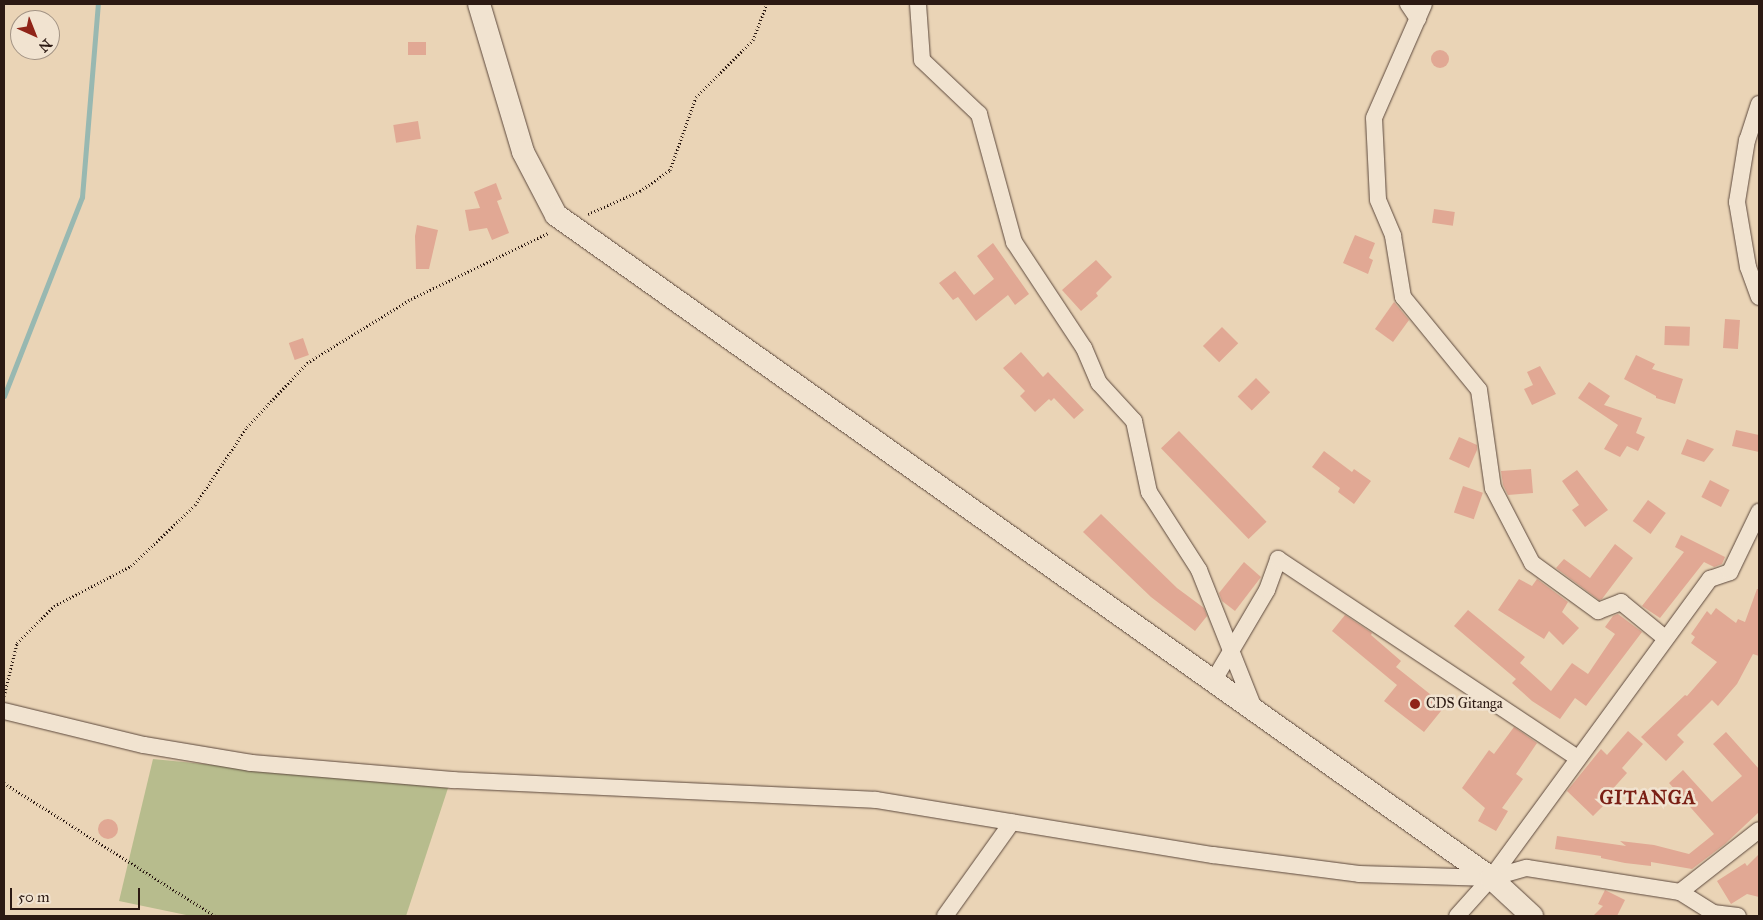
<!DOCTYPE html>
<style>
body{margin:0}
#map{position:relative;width:1763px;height:920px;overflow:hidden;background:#ead4b6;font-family:"IM FELL Great Primer",serif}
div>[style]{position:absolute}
.green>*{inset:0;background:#b7bc8d}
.stream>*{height:5px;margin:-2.5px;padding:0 2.5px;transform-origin:2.5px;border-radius:2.5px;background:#98b8b1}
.building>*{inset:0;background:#e1a894;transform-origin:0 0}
.round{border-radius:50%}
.path>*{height:3px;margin-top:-1.5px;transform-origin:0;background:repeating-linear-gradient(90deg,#2c1a13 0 1px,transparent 0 3.5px)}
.roads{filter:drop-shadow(0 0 1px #5c483c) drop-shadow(0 0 1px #5c483c)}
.minor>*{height:16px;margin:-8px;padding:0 8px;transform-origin:8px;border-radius:8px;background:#f1e3d0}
.secondary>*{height:22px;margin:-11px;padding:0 11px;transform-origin:11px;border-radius:11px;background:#f1e3d0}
.dots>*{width:14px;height:14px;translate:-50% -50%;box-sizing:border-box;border:2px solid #f1e3d0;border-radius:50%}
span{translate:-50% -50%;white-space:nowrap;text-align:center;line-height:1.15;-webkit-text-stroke:5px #f1e3d0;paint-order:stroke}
.poi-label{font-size:14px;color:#2c1a13}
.left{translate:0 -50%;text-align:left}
.district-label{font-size:19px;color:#7a1f14;font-weight:700;letter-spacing:1px}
.frame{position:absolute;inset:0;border:5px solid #2c1a13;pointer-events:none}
.north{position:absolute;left:10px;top:10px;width:50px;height:50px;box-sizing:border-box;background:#f1e3d0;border:1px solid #a29384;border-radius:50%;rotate:136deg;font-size:14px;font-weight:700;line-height:20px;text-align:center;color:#2c1a13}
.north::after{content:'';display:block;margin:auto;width:18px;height:22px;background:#8f2418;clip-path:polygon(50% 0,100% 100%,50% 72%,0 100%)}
.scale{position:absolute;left:10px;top:888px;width:130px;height:22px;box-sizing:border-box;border:2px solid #2c1a13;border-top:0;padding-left:6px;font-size:15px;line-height:18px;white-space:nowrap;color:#2c1a13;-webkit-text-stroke:4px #f1e3d0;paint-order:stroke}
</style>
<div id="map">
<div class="green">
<i style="clip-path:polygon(153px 759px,448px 788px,406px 916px,191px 916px,119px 901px)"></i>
</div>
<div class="stream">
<i style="left:4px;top:396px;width:214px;rotate:-68.6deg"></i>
<i style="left:82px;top:197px;width:194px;rotate:-85.3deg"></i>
</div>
<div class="building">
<i style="left:408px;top:42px;width:18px;height:13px"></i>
<i class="round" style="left:1431px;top:50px;width:18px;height:18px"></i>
<i style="left:418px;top:121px;width:18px;height:25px;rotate:81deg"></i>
<i style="clip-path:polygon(496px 183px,502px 199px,497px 201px,509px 233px,492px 240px,487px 228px,469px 231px,465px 210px,480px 208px,474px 192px)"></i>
<i style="left:1434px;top:209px;width:21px;height:14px;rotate:8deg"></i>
<i style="clip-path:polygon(417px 225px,438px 230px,429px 269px,416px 269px,415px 236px)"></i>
<i style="clip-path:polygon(1355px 235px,1375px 243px,1369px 258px,1373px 260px,1368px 274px,1343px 263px)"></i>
<i style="clip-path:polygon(993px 243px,1029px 294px,1015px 305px,1008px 295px,976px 321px,958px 297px,953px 300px,939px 283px,955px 271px,974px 295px,994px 279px,977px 256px)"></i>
<i style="clip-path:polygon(1096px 260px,1112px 277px,1096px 293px,1098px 296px,1081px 311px,1062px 290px)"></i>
<i style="clip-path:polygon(1394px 302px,1409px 320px,1393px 342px,1375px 329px)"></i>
<i style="left:1725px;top:319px;width:15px;height:29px;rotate:4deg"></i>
<i style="left:1665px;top:326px;width:25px;height:19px;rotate:2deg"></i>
<i style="left:1222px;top:327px;width:23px;height:27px;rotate:45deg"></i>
<i style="left:303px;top:338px;width:18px;height:15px;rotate:71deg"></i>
<i style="clip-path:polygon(1021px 352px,1043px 377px,1048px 372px,1084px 410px,1074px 419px,1054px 398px,1051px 401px,1049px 399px,1035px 412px,1020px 396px,1025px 391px,1003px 368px)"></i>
<i style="clip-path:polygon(1636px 355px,1655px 364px,1652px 369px,1683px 379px,1675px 404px,1656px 398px,1656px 396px,1624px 379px)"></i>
<i style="clip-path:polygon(1540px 366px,1556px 394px,1532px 405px,1524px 389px,1533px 385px,1527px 372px)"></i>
<i style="left:1256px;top:378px;width:20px;height:26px;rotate:45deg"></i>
<i style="clip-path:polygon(1589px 382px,1610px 396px,1604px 405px,1642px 418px,1636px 433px,1645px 437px,1638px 451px,1627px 446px,1620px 457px,1604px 449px,1618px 425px,1578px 398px)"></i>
<i style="clip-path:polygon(1736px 430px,1759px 435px,1759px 452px,1732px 446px)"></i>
<i style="left:1179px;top:431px;width:126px;height:25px;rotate:46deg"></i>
<i style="clip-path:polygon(1459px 437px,1477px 445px,1477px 450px,1469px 468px,1449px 459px)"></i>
<i style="clip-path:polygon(1687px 439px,1714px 449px,1704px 462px,1681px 454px)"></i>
<i style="clip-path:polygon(1324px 451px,1352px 472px,1354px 469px,1371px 481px,1354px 504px,1338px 492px,1340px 488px,1312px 467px)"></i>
<i style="clip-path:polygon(1531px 469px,1533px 493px,1508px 495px,1503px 485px,1501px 471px)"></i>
<i style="clip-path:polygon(1577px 470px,1608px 510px,1585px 527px,1572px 510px,1579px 505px,1562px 481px)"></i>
<i style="left:1710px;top:480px;width:22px;height:19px;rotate:27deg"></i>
<i style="left:1463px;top:486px;width:21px;height:28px;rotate:19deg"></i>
<i style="left:1648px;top:500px;width:22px;height:26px;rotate:36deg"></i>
<i style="clip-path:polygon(1101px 514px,1177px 588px,1204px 608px,1207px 616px,1195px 631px,1151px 597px,1083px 532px)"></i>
<i style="clip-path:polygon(1681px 535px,1725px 557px,1722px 564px,1714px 567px,1704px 562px,1660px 618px,1642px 606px,1684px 552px,1675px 547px)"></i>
<i style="clip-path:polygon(1615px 544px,1633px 558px,1602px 599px,1599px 600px,1556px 568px,1564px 559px,1590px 578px)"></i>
<i style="clip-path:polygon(1244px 562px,1261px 577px,1235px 611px,1222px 601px,1219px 593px)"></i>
<i style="clip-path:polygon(1519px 579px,1532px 586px,1537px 579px,1568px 602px,1562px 612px,1579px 628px,1563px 645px,1549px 631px,1544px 639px,1498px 610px)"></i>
<i style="clip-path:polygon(1757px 589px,1759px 589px,1759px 656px,1753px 654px,1737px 684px,1718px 706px,1712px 700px,1677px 735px,1684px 742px,1666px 761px,1641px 737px,1685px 695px,1687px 696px,1717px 662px,1691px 643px,1695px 637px,1691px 634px,1707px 611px,1711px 615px,1716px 608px,1736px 623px,1738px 619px,1745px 622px)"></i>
<i style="clip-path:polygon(1468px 610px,1525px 657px,1520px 663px,1551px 691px,1572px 663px,1588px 674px,1615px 634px,1605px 627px,1613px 616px,1618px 614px,1642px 632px,1586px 706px,1575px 698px,1560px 719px,1532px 701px,1512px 683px,1516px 679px,1454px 626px)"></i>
<i style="clip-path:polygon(1345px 615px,1372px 633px,1371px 635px,1401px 661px,1396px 667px,1445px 706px,1424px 732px,1384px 701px,1397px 685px,1332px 631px)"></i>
<i style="clip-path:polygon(1514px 727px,1537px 743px,1516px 774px,1523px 779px,1502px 808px,1508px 811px,1496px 831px,1478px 821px,1485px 808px,1462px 788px,1489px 750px,1494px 754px)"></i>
<i style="clip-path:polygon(1628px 731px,1643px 744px,1622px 768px,1627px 773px,1601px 802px,1604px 805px,1593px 816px,1567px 791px,1601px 749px,1607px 755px)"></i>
<i style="clip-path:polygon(1726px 732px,1759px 769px,1759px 812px,1725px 844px,1692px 869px,1651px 862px,1651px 866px,1625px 863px,1601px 858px,1601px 856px,1555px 849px,1557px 836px,1626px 846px,1620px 841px,1654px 845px,1689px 854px,1714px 834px,1669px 783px,1683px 770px,1712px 802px,1742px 776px,1713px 744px)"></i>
<i class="round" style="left:98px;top:819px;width:20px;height:20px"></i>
<i style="clip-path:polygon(1759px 854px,1759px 897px,1747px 894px,1731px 904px,1717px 881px,1745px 863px,1747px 866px)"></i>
<i style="clip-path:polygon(1605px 890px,1625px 900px,1617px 916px,1593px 916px,1603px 906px,1598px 904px)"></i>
</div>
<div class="path">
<i style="left:588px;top:214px;width:57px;rotate:-23.9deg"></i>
<i style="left:640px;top:191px;width:37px;rotate:-35deg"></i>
<i style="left:670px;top:170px;width:77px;rotate:-70.4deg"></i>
<i style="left:696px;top:97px;width:81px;rotate:-45deg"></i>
<i style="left:753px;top:40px;width:39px;rotate:-69deg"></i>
<i style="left:4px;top:696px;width:55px;rotate:-76.2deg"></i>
<i style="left:17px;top:643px;width:52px;rotate:-45deg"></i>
<i style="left:54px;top:606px;width:87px;rotate:-27.5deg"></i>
<i style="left:131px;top:566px;width:88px;rotate:-43.6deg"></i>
<i style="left:195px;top:505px;width:94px;rotate:-56.3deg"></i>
<i style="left:247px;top:427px;width:88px;rotate:-46.8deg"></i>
<i style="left:307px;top:363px;width:122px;rotate:-31.6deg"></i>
<i style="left:411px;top:299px;width:152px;rotate:-25.7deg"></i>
<i style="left:4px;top:783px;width:249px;rotate:32.2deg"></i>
</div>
<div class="roads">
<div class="minor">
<i style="left:918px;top:4px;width:56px;rotate:85.9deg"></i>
<i style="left:922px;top:60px;width:79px;rotate:43.5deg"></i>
<i style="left:979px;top:114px;width:133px;rotate:74.7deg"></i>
<i style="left:1014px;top:242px;width:127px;rotate:56.6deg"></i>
<i style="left:1084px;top:348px;width:38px;rotate:67deg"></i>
<i style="left:1099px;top:383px;width:52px;rotate:47.4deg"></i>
<i style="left:1134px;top:421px;width:73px;rotate:78.1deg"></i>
<i style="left:1149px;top:492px;width:93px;rotate:57.3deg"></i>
<i style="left:1199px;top:570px;width:149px;rotate:68.3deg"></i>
<i style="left:1408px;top:4px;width:18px;rotate:56deg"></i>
<i style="left:1424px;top:4px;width:124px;rotate:113.7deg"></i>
<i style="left:1374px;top:118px;width:82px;rotate:87.2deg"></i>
<i style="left:1378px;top:200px;width:39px;rotate:67deg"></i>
<i style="left:1393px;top:236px;width:62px;rotate:80.7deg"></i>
<i style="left:1403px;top:297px;width:120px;rotate:50.7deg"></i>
<i style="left:1479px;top:390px;width:99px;rotate:81.9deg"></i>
<i style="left:1493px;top:488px;width:85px;rotate:62.5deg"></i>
<i style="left:1532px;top:563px;width:82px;rotate:36deg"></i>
<i style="left:1598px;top:611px;width:25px;rotate:-21deg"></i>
<i style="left:1621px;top:602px;width:57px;rotate:39.3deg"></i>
<i style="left:1759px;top:104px;width:38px;rotate:108deg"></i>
<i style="left:1747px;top:140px;width:63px;rotate:99.2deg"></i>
<i style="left:1737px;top:202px;width:66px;rotate:80.4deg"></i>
<i style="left:1748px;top:267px;width:32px;rotate:70deg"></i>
<i style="left:1214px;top:680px;width:104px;rotate:-59.5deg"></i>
<i style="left:1267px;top:590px;width:33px;rotate:-70deg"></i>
<i style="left:1278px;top:559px;width:360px;rotate:33.6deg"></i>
<i style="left:4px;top:711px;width:144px;rotate:13.7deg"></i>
<i style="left:144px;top:745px;width:109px;rotate:9.5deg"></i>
<i style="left:251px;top:763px;width:203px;rotate:4.8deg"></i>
<i style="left:453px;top:780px;width:423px;rotate:2.7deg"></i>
<i style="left:876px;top:800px;width:341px;rotate:9.3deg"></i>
<i style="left:1213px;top:855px;width:147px;rotate:7.4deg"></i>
<i style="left:1359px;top:874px;width:132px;rotate:1.7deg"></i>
<i style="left:1491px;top:878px;width:37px;rotate:-16deg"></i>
<i style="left:1527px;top:868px;width:155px;rotate:8.9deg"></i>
<i style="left:1680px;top:892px;width:39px;rotate:32deg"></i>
<i style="left:1713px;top:913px;width:25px;rotate:7deg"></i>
<i style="left:1680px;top:892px;width:100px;rotate:-38.1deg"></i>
<i style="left:945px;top:916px;width:115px;rotate:-54.5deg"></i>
<i style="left:1457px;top:916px;width:51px;rotate:-48.2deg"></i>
<i style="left:1491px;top:878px;width:371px;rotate:-53.8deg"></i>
<i style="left:1710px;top:579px;width:21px;rotate:-19deg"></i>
<i style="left:1730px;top:572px;width:67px;rotate:-64.2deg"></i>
</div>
<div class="secondary">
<i style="left:479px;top:4px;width:154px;rotate:73.4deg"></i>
<i style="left:523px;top:152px;width:71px;rotate:62.4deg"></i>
<i style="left:556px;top:215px;width:1146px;rotate:35.34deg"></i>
<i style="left:1491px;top:878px;width:56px;rotate:42.8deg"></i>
</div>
</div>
<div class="dots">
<i style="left:1415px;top:704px;background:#8f2418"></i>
</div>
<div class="poi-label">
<span class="left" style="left:1426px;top:704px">CDS Gitanga</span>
</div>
<div class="district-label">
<span style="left:1648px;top:798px">GITANGA</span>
</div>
<div class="frame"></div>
<div class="north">N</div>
<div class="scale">50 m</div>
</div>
